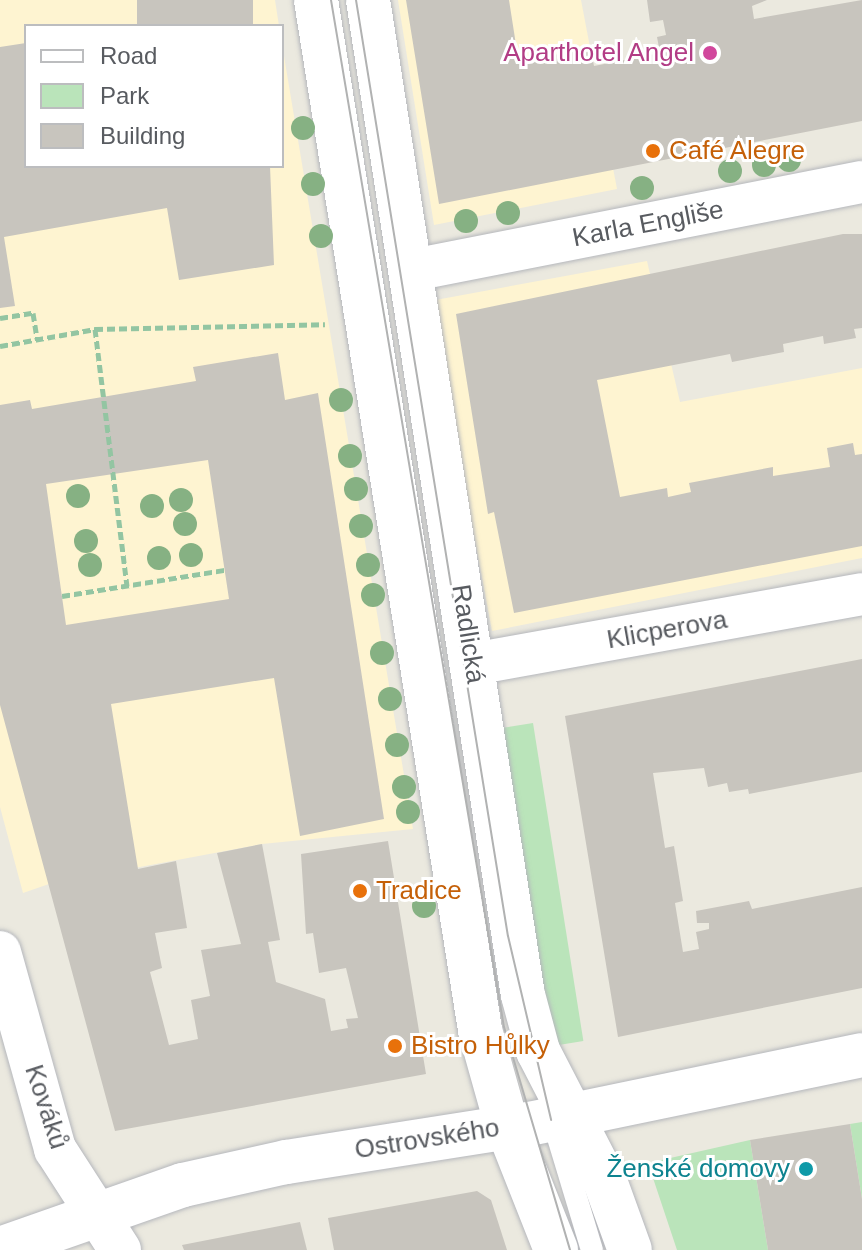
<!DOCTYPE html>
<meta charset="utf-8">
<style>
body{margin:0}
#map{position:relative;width:862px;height:1250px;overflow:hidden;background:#ebe9df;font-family:Arial,sans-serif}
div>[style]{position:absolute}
.commercial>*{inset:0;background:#fef4d1}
.green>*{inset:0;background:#bae4ba;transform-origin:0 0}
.building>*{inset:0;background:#c8c5be;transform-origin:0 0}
.path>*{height:5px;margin-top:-2.5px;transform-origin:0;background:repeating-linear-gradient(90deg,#93c5a2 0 8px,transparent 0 12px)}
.roads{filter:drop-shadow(0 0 2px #b5b7bc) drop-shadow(0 0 2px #b5b7bc)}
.lane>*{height:22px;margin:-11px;padding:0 11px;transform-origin:11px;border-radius:11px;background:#fff}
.street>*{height:42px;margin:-21px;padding:0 21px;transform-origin:21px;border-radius:21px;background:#fff}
.secondary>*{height:44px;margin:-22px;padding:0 22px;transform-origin:22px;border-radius:22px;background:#fff}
.tram>*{height:2px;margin:-1px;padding:0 1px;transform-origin:1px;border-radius:1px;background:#b1b2b2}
.trees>*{width:24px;height:24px;margin:-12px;border-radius:50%;background:#86b183}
.dots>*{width:22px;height:22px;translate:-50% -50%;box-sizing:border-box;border:4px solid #fff;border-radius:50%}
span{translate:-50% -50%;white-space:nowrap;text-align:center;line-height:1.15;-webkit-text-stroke:6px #fff;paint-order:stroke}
.hotel-label{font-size:26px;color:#b23c85}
.right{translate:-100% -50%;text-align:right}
.food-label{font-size:26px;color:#c56008}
.left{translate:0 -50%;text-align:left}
.street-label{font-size:26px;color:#585b60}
.culture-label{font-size:26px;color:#0d838f}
.legend{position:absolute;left:24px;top:24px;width:260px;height:144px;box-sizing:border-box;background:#fff;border:2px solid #bcbdbf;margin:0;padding:10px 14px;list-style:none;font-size:24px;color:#585b60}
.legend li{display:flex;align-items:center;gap:16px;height:40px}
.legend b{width:40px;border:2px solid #bcbdbf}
</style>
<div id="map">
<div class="commercial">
<i style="clip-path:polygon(0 0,275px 0,279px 26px,26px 26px,26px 166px,282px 166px,282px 44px,413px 829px,262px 844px,49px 884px,23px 893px,0 807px)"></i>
<i style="clip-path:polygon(398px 0,581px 0,617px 189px,434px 225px)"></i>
<i style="clip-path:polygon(647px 261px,680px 402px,862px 368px,862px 558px,492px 631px,430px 301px)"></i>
</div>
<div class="green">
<i style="left:533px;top:723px;width:322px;height:39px;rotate:81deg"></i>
<i style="clip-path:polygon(862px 1122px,862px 1199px,850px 1124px)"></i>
<i style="clip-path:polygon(750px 1140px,768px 1250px,677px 1250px,648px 1163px)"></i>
</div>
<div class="building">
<i style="left:137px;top:0;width:116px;height:26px"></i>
<i style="clip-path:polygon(406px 0,509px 0,519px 64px,590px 46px,594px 66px,660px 53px,657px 37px,666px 35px,663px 20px,650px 22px,647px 0,767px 0,752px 6px,754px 19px,862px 0,862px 121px,439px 204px)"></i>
<i style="clip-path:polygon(26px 43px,26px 166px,270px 166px,274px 265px,179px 280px,167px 208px,4px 237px,15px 306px,0 308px,0 47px)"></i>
<i style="clip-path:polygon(843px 234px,862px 234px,862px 328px,854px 329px,856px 338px,824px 344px,823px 336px,783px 344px,784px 352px,732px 362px,730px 354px,597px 380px,620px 497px,667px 488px,668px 497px,691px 492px,689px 483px,773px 467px,773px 476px,830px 467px,827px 448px,853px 443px,855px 455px,862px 454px,862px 546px,514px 613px,494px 512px,488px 514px,456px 314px)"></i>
<i style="clip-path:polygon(evenodd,278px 353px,285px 400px,318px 393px,384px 819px,300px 836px,274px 678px,111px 704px,138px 869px,176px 861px,187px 928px,155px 933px,162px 968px,150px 972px,169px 1045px,198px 1039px,191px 1000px,210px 996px,201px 950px,241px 944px,217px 853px,262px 844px,280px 940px,268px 942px,276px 982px,325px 999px,331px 1031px,348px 1028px,346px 1019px,358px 1018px,346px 968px,319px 973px,313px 933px,306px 934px,301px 854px,388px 841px,426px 1074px,115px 1131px,0 705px,0 405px,30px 400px,32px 409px,196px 381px,193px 367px,278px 353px,208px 460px,229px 599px,66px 625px,46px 484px,208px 460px)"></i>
<i style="clip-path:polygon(862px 659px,862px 772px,749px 794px,748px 789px,729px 792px,727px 783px,708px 787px,704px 768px,653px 773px,665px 848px,674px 846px,683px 901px,675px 903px,683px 952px,699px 949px,696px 932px,709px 929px,709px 923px,697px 923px,696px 911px,749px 901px,752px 909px,862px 887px,862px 988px,618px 1037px,565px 716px)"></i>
<i style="clip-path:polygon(850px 1124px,862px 1199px,862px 1250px,768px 1250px,750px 1140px)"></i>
<i style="clip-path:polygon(477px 1191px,491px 1200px,507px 1250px,334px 1250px,328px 1218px)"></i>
<i style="clip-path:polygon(300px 1222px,307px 1250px,184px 1250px,182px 1245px)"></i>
</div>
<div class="path">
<i style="left:0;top:318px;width:33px;rotate:-9deg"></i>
<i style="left:33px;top:313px;width:26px;rotate:81deg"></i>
<i style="left:95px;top:329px;width:259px;rotate:82.9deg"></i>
<i style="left:0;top:346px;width:97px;rotate:-10.1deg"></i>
<i style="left:95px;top:329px;width:230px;rotate:-1.2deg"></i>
<i style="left:62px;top:596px;width:165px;rotate:-9.1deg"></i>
</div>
<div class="roads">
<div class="lane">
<i style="left:550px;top:1111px;width:145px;rotate:73.2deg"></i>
</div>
<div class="street">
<i style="left:433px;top:266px;width:437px;rotate:-11.1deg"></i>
<i style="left:473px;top:664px;width:395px;rotate:-10.2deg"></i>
<i style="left:0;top:952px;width:205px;rotate:74.4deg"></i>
<i style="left:55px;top:1149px;width:120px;rotate:57.2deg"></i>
</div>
<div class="secondary">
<i style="left:316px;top:0;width:1043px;rotate:80.95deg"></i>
<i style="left:480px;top:1030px;width:100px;rotate:74.3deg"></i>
<i style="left:507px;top:1126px;width:133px;rotate:68.4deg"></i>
<i style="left:368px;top:0;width:1007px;rotate:81.15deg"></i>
<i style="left:523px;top:995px;width:58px;rotate:75deg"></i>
<i style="left:538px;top:1051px;width:146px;rotate:62.7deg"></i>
<i style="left:605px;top:1181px;width:73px;rotate:70.1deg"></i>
<i style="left:0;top:1249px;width:194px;rotate:-19.3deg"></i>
<i style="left:183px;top:1185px;width:106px;rotate:-12.6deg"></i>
<i style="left:286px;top:1162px;width:246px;rotate:-8.9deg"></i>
<i style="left:529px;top:1124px;width:340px;rotate:-11.7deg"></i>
</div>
</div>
<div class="tram">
<i style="left:331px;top:0;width:1041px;rotate:80.44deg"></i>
<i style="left:504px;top:1027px;width:233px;rotate:73.5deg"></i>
<i style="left:356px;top:0;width:948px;rotate:80.78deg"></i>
<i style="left:508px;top:936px;width:189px;rotate:76.8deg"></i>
</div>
<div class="trees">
<i style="left:303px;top:128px"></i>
<i style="left:789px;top:160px"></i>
<i style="left:764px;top:165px"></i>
<i style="left:730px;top:171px"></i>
<i style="left:313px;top:184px"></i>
<i style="left:642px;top:188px"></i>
<i style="left:508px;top:213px"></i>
<i style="left:466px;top:221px"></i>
<i style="left:321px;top:236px"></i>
<i style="left:341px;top:400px"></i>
<i style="left:350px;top:456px"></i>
<i style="left:356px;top:489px"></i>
<i style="left:78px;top:496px"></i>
<i style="left:181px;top:500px"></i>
<i style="left:152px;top:506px"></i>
<i style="left:185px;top:524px"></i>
<i style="left:361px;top:526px"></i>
<i style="left:86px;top:541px"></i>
<i style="left:191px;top:555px"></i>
<i style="left:159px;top:558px"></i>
<i style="left:90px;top:565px"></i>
<i style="left:368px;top:565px"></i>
<i style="left:373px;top:595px"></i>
<i style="left:382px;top:653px"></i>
<i style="left:390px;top:699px"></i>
<i style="left:397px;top:745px"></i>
<i style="left:404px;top:787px"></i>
<i style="left:408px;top:812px"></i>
<i style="left:424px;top:906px"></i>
</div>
<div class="dots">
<i style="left:710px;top:53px;background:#d1479c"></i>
<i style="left:653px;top:151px;background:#e8710a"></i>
<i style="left:360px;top:891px;background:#e8710a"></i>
<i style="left:395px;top:1046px;background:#e8710a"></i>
<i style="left:806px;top:1169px;background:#0f9aa8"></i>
</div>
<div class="hotel-label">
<span class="right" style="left:694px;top:53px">Aparthotel Angel</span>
</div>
<div class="food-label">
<span class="left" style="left:669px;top:151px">Café Alegre</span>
<span class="left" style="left:376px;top:891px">Tradice</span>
<span class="left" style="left:411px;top:1046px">Bistro Hůlky</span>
</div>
<div class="street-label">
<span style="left:648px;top:224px;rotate:-11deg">Karla Engliše</span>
<span style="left:667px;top:630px;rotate:-10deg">Klicperova</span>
<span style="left:468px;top:634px;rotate:81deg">Radlická</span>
<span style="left:46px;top:1107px;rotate:72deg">Kováků</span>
<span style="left:427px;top:1139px;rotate:-9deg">Ostrovského</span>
</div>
<div class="culture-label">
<span class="right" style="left:790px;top:1169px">Ženské domovy</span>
</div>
<ul class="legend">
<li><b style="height:10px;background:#fff"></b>Road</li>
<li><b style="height:22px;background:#bae4ba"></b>Park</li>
<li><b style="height:22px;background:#c8c5be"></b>Building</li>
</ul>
</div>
